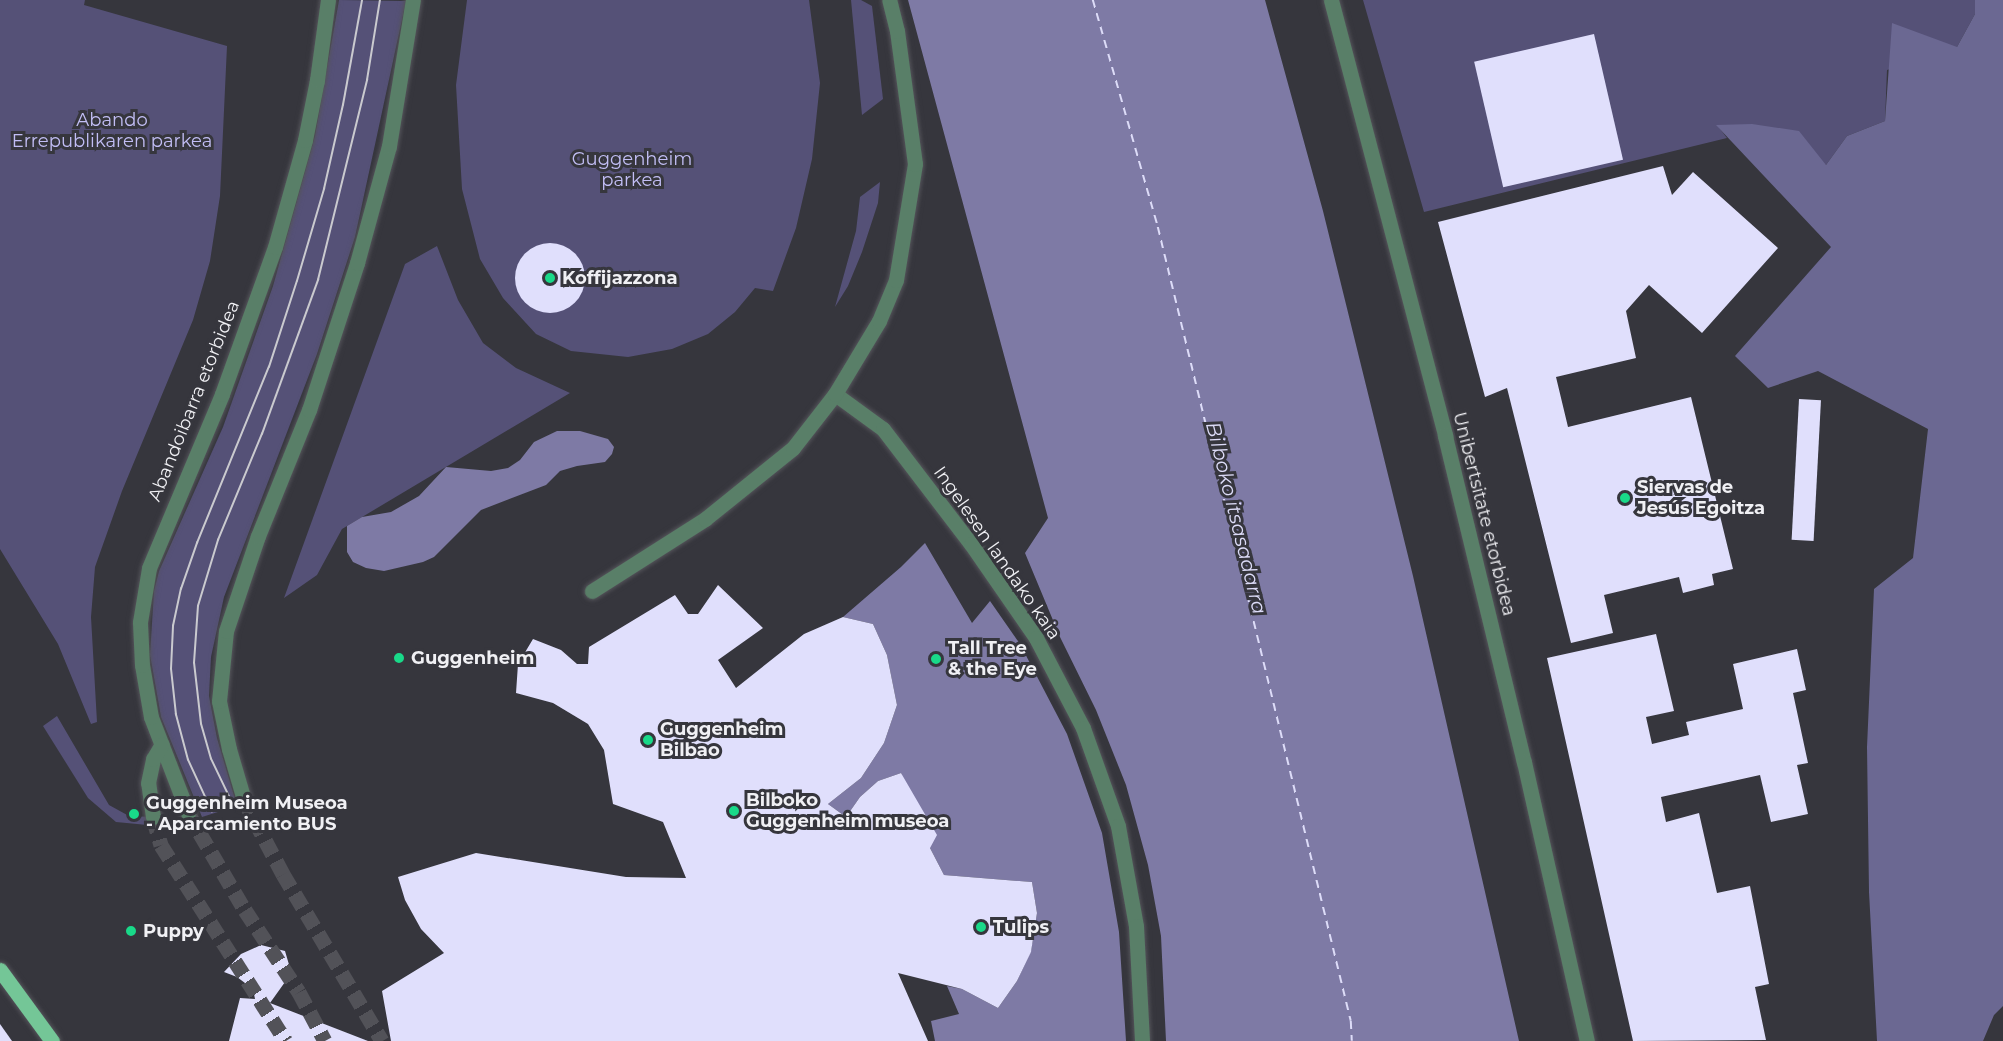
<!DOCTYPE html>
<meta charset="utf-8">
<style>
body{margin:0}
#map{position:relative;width:2003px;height:1041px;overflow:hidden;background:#36363d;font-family:Montserrat,sans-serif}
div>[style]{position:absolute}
.green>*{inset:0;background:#555177}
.forest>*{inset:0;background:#6b6892}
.water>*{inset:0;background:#7e7aa5}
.ferry>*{height:1.5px;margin-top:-0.75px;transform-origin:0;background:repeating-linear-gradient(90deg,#dddcf8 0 8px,transparent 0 14px)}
.building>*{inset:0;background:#e0dffc;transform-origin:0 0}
.round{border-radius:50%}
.minor-tunnel>*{height:15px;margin-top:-7.5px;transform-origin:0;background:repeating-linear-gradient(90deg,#525258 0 15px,transparent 0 23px)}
.roads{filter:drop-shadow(0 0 2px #54545a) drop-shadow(0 0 2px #54545a)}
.minor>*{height:15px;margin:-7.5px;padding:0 7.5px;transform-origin:7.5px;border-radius:7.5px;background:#597f68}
.major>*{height:15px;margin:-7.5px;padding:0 7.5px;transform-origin:7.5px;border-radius:7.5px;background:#74c697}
.tram>*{height:1.5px;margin:-0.75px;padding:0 0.75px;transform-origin:0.75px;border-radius:0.75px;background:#cacacf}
.dots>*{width:16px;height:16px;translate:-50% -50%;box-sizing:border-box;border:3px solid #36363d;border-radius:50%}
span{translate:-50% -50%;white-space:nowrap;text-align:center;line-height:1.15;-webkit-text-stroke:6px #36363d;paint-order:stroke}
.park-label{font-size:18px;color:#c2bef5}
.poi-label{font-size:18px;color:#f0f0f4;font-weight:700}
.left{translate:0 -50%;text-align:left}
.street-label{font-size:18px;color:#f0f0f4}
.water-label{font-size:20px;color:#dddcf8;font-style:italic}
</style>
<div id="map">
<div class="green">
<i style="clip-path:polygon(0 0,85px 0,84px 5px,227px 46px,220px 196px,210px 261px,193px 320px,122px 491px,95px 567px,91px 617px,97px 722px,91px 724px,58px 644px,0 549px)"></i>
<i style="clip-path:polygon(339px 0,406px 1px,355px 237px,317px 354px,224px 597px,211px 657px,209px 696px,217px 738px,237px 806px,202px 817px,161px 717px,150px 655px,154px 591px,159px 571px,223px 427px,273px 286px,315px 136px)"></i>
<i style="clip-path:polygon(467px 0,809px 0,820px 83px,812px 159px,796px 228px,773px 291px,755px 288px,735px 312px,708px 334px,672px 349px,628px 357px,571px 351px,536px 334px,503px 298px,480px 259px,462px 189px,456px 85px)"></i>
<i style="clip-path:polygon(851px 0,861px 0,872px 6px,883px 99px,862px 115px)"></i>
<i style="clip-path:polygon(1363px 0,1975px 0,1975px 14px,1957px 47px,1887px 70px,1885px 121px,1847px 136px,1826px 165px,1717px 125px,1727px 138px,1424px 212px)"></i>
<i style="clip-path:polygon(880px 182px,878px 203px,862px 252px,848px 286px,835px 307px,856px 231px,860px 197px)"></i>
<i style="clip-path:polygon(437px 246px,458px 300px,483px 343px,516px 368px,570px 393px,342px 529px,317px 575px,284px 598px,405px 264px)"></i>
<i style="clip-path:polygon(57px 716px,109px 805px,129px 816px,153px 817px,184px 822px,158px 826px,116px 822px,88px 798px,43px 726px)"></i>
</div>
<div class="forest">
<i style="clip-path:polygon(1975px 0,2003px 0,2003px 1006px,1994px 1015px,1983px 1041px,1877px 1041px,1869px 892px,1867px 747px,1874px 589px,1913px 558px,1928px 429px,1818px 371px,1768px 388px,1735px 356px,1831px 247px,1716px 125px,1752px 124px,1799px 131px,1826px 165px,1847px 136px,1885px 121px,1892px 23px,1957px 47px,1975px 14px)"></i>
</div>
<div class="water">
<i style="clip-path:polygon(908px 0,1265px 0,1323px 211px,1413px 576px,1519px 1041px,1166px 1041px,1161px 936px,1148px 865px,1126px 785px,1096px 710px,1060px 637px,1025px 553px,1048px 518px)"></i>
<i style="clip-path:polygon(557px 431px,580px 431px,608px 439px,614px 447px,612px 454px,605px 462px,577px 466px,560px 471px,546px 485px,481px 510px,434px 557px,423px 562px,384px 571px,366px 568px,353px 562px,347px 552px,347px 526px,362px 517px,391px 512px,419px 496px,446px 467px,491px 471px,508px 468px,520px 460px,534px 442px)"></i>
<i style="clip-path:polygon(925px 543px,972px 623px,990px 601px,1020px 644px,1067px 734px,1102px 833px,1119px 932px,1126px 1041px,935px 1041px,931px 1021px,959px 1014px,947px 986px,962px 989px,998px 1008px,1017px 981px,1031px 951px,1037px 913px,1032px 882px,944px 875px,930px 848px,901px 773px,878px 781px,860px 797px,846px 817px,828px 804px,861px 778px,884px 743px,897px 705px,887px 655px,873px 624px,843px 617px,901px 567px)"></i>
</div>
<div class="ferry">
<i style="left:1093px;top:0;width:236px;rotate:74deg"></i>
<i style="left:1158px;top:227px;width:817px;rotate:76.34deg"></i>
<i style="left:1351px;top:1021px;width:20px;rotate:87deg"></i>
</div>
<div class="building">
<i style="left:1594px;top:34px;width:129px;height:123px;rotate:77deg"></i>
<i style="clip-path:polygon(1663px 166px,1672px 195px,1693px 172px,1778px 248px,1702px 333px,1649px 285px,1626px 311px,1636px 358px,1556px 377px,1568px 427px,1691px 397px,1733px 569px,1712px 574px,1714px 585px,1683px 593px,1679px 577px,1604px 595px,1613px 633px,1571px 643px,1507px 388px,1485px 397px,1438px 222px)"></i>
<i class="round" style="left:515px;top:243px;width:70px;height:70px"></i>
<i style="left:1799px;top:399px;width:22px;height:141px;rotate:3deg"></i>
<i style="clip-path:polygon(718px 585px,763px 628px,718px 660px,736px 688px,804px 634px,843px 617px,873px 624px,887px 655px,897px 705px,884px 743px,861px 778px,828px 804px,846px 817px,860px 797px,878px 781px,901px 773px,937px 835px,930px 848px,944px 875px,1032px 882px,1037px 913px,1031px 952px,1017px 981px,998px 1008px,962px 989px,898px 973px,928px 1041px,391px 1041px,382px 991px,444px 953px,421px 929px,405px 900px,398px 877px,476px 853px,626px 877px,686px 878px,663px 822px,613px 804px,604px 750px,588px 724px,553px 703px,516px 693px,518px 664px,533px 639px,561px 650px,577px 664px,588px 664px,589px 647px,675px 595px,688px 614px,698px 614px)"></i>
<i style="clip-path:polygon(1656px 634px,1674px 711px,1646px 717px,1652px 744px,1689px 735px,1686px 722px,1743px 709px,1733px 664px,1797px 649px,1806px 690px,1793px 693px,1808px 763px,1797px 765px,1808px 814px,1771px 822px,1760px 775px,1661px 797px,1666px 822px,1699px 813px,1717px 893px,1750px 886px,1769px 984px,1755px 987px,1766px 1040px,1633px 1041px,1547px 658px)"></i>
<i style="clip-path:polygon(261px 945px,285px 951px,290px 968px,285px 982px,270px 1003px,368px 1041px,229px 1041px,240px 998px,255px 999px,253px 989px,237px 977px,224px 972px,241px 954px)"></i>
<i style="clip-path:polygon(0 1024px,12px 1041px,0 1041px)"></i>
</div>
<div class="minor-tunnel">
<i style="left:244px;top:800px;width:84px;rotate:62.2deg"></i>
<i style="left:283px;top:874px;width:194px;rotate:59.3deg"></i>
<i style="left:188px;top:813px;width:113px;rotate:59.6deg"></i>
<i style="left:245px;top:910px;width:98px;rotate:56.6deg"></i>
<i style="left:299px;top:992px;width:55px;rotate:62deg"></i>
<i style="left:153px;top:817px;width:29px;rotate:74deg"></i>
<i style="left:161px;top:845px;width:232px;rotate:57.5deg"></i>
</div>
<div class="roads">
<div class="minor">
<i style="left:1331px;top:0;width:451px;rotate:75.3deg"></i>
<i style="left:1445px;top:436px;width:335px;rotate:76.4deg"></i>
<i style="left:1524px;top:762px;width:286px;rotate:77.3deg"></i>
<i style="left:835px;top:394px;width:59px;rotate:36.1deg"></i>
<i style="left:883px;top:429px;width:145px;rotate:52.6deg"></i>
<i style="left:971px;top:544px;width:114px;rotate:55.3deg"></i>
<i style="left:1036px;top:638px;width:102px;rotate:62.4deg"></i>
<i style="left:1083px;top:728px;width:104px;rotate:70.3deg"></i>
<i style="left:1118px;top:826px;width:102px;rotate:79.8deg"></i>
<i style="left:1136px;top:926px;width:115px;rotate:87deg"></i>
<i style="left:592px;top:591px;width:134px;rotate:-32.5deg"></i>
<i style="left:705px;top:519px;width:113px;rotate:-38.9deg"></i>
<i style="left:793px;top:448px;width:68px;rotate:-52.1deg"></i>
<i style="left:835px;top:394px;width:85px;rotate:-58.9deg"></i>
<i style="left:879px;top:321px;width:44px;rotate:-67.5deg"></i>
<i style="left:896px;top:280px;width:118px;rotate:-80.7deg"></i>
<i style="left:915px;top:164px;width:134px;rotate:-97.7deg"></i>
<i style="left:897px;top:31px;width:32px;rotate:-104deg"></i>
<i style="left:244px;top:800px;width:53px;rotate:-106.4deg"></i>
<i style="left:229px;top:749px;width:49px;rotate:-101.8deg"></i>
<i style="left:219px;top:701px;width:70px;rotate:-84.3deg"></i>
<i style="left:226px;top:631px;width:100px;rotate:-71.4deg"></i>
<i style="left:258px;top:536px;width:136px;rotate:-68deg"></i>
<i style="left:309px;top:410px;width:155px;rotate:-71.9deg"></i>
<i style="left:357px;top:263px;width:121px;rotate:-74.7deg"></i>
<i style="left:389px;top:146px;width:148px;rotate:-80.7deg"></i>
<i style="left:188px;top:813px;width:103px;rotate:-111.1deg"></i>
<i style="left:151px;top:717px;width:53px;rotate:-99.8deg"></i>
<i style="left:142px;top:665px;width:43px;rotate:-92.7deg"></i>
<i style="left:140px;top:622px;width:55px;rotate:-80.5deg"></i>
<i style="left:149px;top:568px;width:189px;rotate:-67.2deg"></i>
<i style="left:222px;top:394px;width:156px;rotate:-70.2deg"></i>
<i style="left:275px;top:247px;width:111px;rotate:-74.3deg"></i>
<i style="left:305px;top:140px;width:61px;rotate:-78.7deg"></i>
<i style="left:317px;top:80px;width:81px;rotate:-82.2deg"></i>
<i style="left:153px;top:817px;width:34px;rotate:-98deg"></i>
<i style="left:148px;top:783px;width:25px;rotate:-78deg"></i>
<i style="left:153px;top:759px;width:17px;rotate:-59deg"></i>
</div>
<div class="major">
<i style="left:0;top:970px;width:88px;rotate:53.8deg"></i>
</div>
</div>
<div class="tram">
<i style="left:234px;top:807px;width:53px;rotate:-115.6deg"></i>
<i style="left:211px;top:759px;width:36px;rotate:-106deg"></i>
<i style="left:201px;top:724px;width:61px;rotate:-96.5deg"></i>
<i style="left:194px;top:663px;width:57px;rotate:-86deg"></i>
<i style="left:198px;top:606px;width:69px;rotate:-73.1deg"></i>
<i style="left:218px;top:540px;width:115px;rotate:-67.5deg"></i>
<i style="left:262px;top:434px;width:164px;rotate:-70deg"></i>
<i style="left:318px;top:280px;width:206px;rotate:-76.2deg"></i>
<i style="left:367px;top:80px;width:81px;rotate:-80.8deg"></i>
<i style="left:212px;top:812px;width:57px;rotate:-114.8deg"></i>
<i style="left:188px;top:760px;width:47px;rotate:-104.9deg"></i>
<i style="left:176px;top:715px;width:46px;rotate:-96.2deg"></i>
<i style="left:171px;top:669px;width:43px;rotate:-87.3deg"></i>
<i style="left:173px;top:626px;width:38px;rotate:-78deg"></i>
<i style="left:181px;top:589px;width:49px;rotate:-70.8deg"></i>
<i style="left:197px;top:543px;width:190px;rotate:-67.8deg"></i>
<i style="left:269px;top:367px;width:90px;rotate:-72deg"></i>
<i style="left:297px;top:281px;width:96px;rotate:-73.6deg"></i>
<i style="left:324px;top:189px;width:86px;rotate:-77.3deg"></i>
<i style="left:343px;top:105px;width:107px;rotate:-79.7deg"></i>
</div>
<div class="dots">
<i style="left:550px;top:278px;background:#19d989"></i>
<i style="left:1625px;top:498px;background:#19d989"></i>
<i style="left:399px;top:658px;background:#19d989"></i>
<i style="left:936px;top:659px;background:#19d989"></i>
<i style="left:648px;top:740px;background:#19d989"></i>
<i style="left:734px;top:811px;background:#19d989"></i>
<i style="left:134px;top:814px;background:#19d989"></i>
<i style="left:981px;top:927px;background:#19d989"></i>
<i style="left:131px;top:931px;background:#19d989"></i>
</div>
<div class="park-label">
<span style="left:112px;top:131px">Abando<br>Errepublikaren parkea</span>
<span style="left:632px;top:170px">Guggenheim<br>parkea</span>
</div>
<div class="poi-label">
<span class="left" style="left:562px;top:278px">Koffijazzona</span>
<span class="left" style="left:1637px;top:498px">Siervas de<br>Jesús Egoitza</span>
<span class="left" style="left:948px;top:659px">Tall Tree<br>&amp; the Eye</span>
<span class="left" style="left:411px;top:658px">Guggenheim</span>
<span class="left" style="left:660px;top:740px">Guggenheim<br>Bilbao</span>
<span class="left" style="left:746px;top:811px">Bilboko<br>Guggenheim museoa</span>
<span class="left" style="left:146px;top:814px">Guggenheim Museoa<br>- Aparcamiento BUS</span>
<span class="left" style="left:993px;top:927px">Tulips</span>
<span class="left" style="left:143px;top:931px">Puppy</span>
</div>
<div class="street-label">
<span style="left:194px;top:401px;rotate:-68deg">Abandoibarra etorbidea</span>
<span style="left:1484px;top:514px;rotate:76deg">Unibertsitate etorbidea</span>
<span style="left:997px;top:553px;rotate:55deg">Ingelesen landako kaia</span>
</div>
<div class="water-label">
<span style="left:1236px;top:518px;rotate:76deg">Bilboko itsasadarra</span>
</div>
</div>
